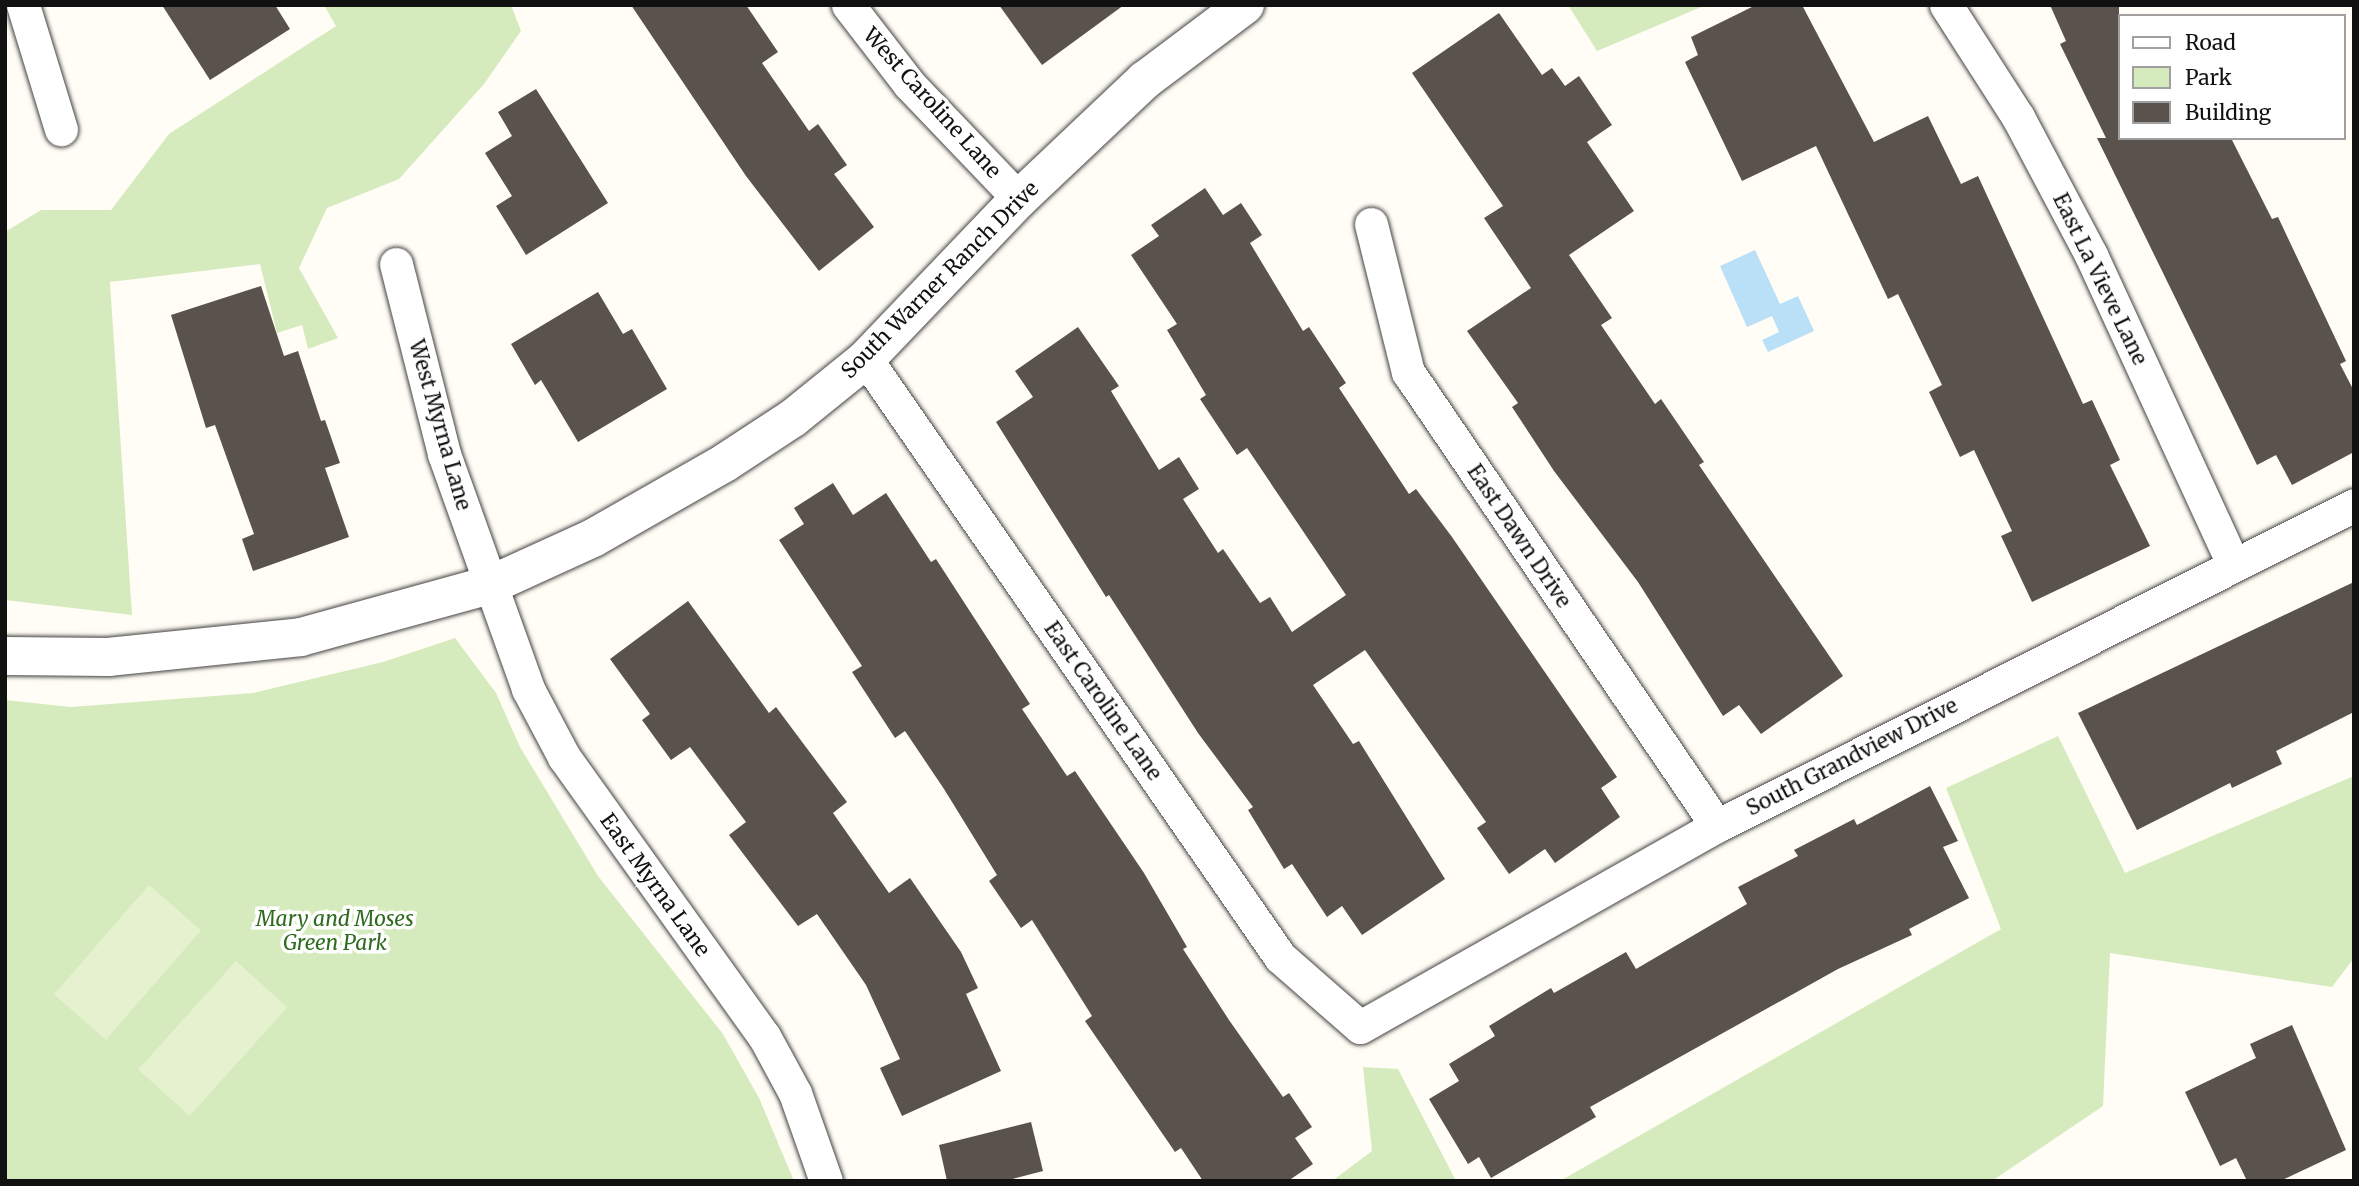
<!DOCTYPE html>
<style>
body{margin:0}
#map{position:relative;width:2359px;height:1186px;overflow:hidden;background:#fffdf5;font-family:Merriweather,serif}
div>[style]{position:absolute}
.green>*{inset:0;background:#d5ebbd}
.pitch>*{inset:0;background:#e6f2cf;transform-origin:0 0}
.water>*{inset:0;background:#b9e0f7}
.building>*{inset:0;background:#5a524d}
.roads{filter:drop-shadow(0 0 2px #444) drop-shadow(0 0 2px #444)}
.minor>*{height:33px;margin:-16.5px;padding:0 16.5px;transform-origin:16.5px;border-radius:16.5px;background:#fff}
.tertiary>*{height:38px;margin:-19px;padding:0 19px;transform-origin:19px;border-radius:19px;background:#fff}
span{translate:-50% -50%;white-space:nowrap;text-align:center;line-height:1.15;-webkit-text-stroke:7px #fff;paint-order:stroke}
.street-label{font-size:21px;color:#111}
.park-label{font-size:21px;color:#2f6b1f;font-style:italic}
.frame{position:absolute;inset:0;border:7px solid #111;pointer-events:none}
.legend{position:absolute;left:2118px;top:14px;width:228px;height:126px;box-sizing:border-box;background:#fff;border:2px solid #a0a0a0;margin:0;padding:9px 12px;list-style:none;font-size:21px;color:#111}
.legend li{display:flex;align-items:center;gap:14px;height:35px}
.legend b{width:35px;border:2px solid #a0a0a0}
</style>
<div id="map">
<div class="green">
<i style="clip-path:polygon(324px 5px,511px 5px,521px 31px,484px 84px,399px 179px,327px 208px,299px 268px,338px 338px,308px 349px,302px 325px,277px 333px,260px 264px,110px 282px,132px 615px,5px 600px,5px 232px,41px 210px,111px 210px,169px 134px,336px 26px)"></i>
<i style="clip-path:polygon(1568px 5px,1706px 5px,1597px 51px)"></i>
<i style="clip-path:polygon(455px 638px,496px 693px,520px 747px,598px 876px,723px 1034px,759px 1098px,794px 1181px,5px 1181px,5px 700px,71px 707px,253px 693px,383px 662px)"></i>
<i style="clip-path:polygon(2058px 736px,2125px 873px,2354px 776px,2354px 958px,2332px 987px,2110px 953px,2103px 1106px,1992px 1181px,1560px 1181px,2001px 929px,1946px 788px)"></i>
<i style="clip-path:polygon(1363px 1067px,1398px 1069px,1456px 1181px,1332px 1181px,1372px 1151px)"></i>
</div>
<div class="pitch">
<i style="left:149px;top:885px;width:69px;height:145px;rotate:41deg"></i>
<i style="left:236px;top:961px;width:69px;height:146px;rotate:42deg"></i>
</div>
<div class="water">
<i style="clip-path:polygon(1755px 250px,1780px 304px,1798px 296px,1814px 331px,1768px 352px,1762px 340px,1779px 332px,1772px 316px,1747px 327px,1720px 266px)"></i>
</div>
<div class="building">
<i style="clip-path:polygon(162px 5px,275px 5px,290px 29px,210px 80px)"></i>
<i style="clip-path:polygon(631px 5px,746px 5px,778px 52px,762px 63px,809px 131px,818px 124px,847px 165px,834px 174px,874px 227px,819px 271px,746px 176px)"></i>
<i style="clip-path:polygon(999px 5px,1124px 5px,1042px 65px)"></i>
<i style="clip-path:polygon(1756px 5px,1802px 5px,1874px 142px,1928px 116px,1961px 184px,1978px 176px,2083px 404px,2092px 400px,2120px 460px,2110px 465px,2150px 546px,2032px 602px,2001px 536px,2012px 531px,1974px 450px,1960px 457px,1929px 392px,1942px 385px,1898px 294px,1888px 299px,1816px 146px,1742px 181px,1685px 62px,1698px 55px,1691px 37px)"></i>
<i style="clip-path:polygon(2050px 5px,2119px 5px,2119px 138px,2231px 138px,2272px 219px,2278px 217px,2346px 361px,2340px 364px,2354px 391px,2354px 452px,2292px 485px,2276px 455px,2257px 465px,2097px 138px,2106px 138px,2060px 44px,2066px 41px)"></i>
<i style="clip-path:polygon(1499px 13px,1542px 75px,1552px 68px,1565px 86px,1579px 76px,1612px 125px,1587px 142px,1634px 211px,1569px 255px,1612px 318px,1601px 325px,1655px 404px,1661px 399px,1704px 462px,1699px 465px,1843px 676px,1761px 734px,1739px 705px,1723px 716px,1638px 582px,1554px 471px,1512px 407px,1518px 403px,1467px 331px,1531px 288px,1484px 218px,1503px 206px,1412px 73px)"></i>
<i style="clip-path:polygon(536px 89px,608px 203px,526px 255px,496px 206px,512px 196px,485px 153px,512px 136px,498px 112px)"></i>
<i style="clip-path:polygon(1205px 188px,1223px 215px,1241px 203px,1262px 235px,1250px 243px,1303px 331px,1309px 327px,1346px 383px,1339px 388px,1409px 494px,1416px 489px,1452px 537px,1617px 777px,1601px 788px,1620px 817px,1555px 863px,1545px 849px,1509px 874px,1477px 828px,1486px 822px,1365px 650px,1313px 685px,1353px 744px,1359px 741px,1445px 879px,1362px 935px,1342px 906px,1327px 917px,1292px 864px,1284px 869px,1248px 810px,1253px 807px,1198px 733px,1109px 595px,1106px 597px,996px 422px,1033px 397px,1015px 371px,1078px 327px,1119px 386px,1111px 391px,1159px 470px,1179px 457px,1199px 489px,1183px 499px,1218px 553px,1223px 549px,1260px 603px,1270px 597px,1292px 632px,1346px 595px,1247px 448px,1237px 455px,1200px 399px,1206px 395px,1167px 330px,1177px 324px,1131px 255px,1159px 236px,1151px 225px)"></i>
<i style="clip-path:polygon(261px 286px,284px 356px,298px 351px,321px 421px,325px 420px,340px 463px,325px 468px,349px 537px,253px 571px,242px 539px,254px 534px,215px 425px,206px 428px,171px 315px)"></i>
<i style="clip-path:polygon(598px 292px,623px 334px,632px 329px,667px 389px,578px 442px,541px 380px,535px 385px,511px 344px)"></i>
<i style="clip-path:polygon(833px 483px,853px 515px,886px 493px,931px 562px,936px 559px,1030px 704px,1022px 709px,1067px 776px,1075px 771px,1144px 873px,1187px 947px,1183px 949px,1229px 1020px,1283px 1097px,1289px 1093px,1312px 1127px,1295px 1138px,1313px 1164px,1288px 1181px,1203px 1181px,1181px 1148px,1175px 1152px,1085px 1021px,1092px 1016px,1032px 920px,1021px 928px,989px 881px,997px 875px,944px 789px,905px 731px,895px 738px,852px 672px,862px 666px,779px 540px,804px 524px,794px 508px)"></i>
<i style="clip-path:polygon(2354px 582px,2354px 712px,2276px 751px,2282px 764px,2232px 788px,2230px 783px,2137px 830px,2078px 713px)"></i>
<i style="clip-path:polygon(688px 601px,769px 713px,776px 707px,847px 802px,833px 813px,889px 893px,910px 878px,961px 952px,978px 988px,966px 994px,1001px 1071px,902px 1116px,880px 1068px,900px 1059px,866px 985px,817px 914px,798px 926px,729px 835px,746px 822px,690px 747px,671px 760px,642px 720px,650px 714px,610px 659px)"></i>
<i style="clip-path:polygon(1930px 786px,1958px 841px,1943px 847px,1969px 898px,1909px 929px,1912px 935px,1838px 969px,1590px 1107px,1596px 1117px,1491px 1178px,1479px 1157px,1468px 1164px,1429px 1099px,1459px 1081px,1449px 1064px,1495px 1036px,1489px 1026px,1551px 988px,1554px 993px,1626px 952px,1636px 969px,1747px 904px,1738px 887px,1798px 856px,1794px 850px,1854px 819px,1857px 825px)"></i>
<i style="clip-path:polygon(2292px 1025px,2346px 1150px,2280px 1181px,2247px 1181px,2236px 1158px,2220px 1166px,2185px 1092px,2256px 1058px,2250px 1044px)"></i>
<i style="clip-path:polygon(1031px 1122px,1043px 1171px,1005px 1181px,947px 1181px,939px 1145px)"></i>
</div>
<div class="roads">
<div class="minor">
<i style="left:23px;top:5px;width:130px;rotate:73deg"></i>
<i style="left:848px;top:5px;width:100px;rotate:52.3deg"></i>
<i style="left:909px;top:84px;width:159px;rotate:46.3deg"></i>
<i style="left:1946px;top:5px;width:133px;rotate:57.3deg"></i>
<i style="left:2018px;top:117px;width:156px;rotate:62.1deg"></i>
<i style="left:2091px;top:255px;width:340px;rotate:65.3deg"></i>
<i style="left:1371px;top:224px;width:153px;rotate:76deg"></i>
<i style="left:1408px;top:372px;width:549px;rotate:55.76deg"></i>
<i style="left:396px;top:264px;width:196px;rotate:75.8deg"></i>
<i style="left:444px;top:454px;width:250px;rotate:70.3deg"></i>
<i style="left:528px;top:689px;width:77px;rotate:62.1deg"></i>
<i style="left:564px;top:757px;width:343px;rotate:54.4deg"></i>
<i style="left:764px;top:1036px;width:65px;rotate:61.5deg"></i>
<i style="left:795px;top:1093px;width:93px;rotate:70.6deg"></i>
<i style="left:866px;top:359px;width:727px;rotate:55.3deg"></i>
<i style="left:1280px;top:957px;width:106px;rotate:41.2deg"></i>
<i style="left:1360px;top:1027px;width:410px;rotate:-29.4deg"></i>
<i style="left:1717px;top:826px;width:713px;rotate:-26.74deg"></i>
</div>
<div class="tertiary">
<i style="left:5px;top:656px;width:103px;rotate:0.6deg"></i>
<i style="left:108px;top:657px;width:194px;rotate:-5.9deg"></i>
<i style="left:301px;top:637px;width:196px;rotate:-15.4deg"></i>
<i style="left:490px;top:585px;width:113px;rotate:-24.5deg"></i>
<i style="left:593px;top:538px;width:153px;rotate:-29.7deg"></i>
<i style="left:726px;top:462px;width:80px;rotate:-33.3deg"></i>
<i style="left:793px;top:418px;width:94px;rotate:-38.9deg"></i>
<i style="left:866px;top:359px;width:221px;rotate:-46.3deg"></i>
<i style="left:1019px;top:199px;width:173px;rotate:-43.4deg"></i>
<i style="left:1145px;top:80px;width:125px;rotate:-36.9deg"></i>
</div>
</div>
<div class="street-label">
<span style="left:932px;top:103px;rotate:48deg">West Caroline Lane</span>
<span style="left:2100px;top:279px;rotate:64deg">East La Vieve Lane</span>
<span style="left:940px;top:280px;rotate:-45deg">South Warner Ranch Drive</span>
<span style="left:440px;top:425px;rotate:74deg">West Myrna Lane</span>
<span style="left:1519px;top:536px;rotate:56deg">East Dawn Drive</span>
<span style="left:1103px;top:701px;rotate:55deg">East Caroline Lane</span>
<span style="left:1852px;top:757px;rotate:-27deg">South Grandview Drive</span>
<span style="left:655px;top:885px;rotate:54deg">East Myrna Lane</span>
</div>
<div class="park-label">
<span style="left:335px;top:931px">Mary and Moses<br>Green Park</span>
</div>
<div class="frame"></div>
<ul class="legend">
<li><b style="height:9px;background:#fff"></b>Road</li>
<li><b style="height:19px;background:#d5ebbd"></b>Park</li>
<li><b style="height:19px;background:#5a524d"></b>Building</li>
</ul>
</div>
